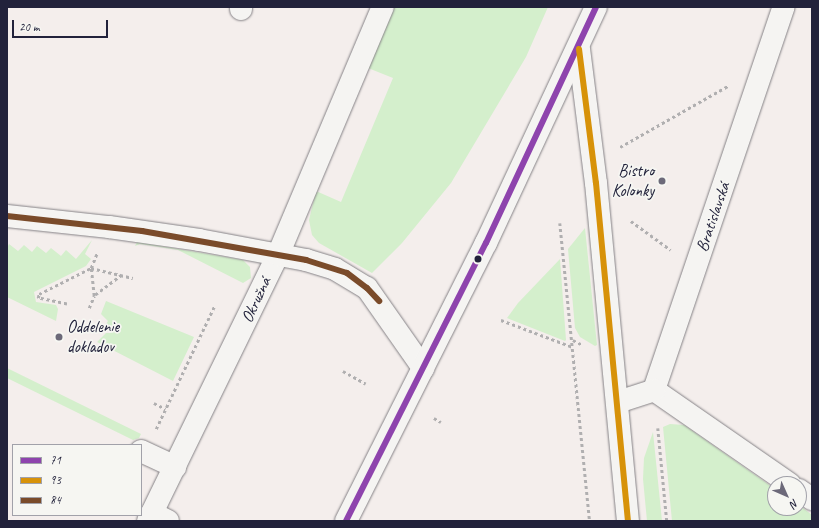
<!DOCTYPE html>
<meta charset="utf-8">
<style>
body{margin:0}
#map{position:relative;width:819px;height:528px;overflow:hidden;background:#f4eeec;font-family:Caveat,sans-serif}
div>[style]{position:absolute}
.green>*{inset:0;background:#d4efcc}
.path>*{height:2.5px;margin-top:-1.25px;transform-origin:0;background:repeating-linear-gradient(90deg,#b0afb0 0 3px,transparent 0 6px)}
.roads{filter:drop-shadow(0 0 1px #858286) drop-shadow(0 0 1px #858286)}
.minor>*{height:22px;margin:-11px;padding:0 11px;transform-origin:11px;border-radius:11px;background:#f5f4f2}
.major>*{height:22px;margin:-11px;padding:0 11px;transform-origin:11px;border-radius:11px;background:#f5f4f2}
.bus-1>*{height:6px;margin:-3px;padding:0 3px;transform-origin:3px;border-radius:3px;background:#8e44ad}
.bus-2>*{height:6px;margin:-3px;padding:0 3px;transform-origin:3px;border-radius:3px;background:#d79209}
.bus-3>*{height:6px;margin:-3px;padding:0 3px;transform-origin:3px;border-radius:3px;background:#7a4b2a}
.dots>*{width:11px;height:11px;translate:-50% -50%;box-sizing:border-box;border:2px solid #f6f6f2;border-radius:50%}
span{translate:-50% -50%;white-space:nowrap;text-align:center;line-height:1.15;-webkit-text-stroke:3.5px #f6f6f2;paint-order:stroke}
.poi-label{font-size:17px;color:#22223b}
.right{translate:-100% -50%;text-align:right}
.left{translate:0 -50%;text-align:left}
.street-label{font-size:17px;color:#22223b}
.frame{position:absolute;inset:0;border:8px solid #22223b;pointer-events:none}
.legend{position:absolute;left:12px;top:444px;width:130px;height:72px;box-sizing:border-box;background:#f6f6f2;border:1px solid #a1a1a9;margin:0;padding:5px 7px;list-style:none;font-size:12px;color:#22223b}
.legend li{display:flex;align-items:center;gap:8px;height:20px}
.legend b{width:20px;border:1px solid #a1a1a9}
.north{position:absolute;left:767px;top:476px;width:40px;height:40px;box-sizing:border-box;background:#f6f6f2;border:1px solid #a1a1a9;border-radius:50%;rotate:135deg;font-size:11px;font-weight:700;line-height:16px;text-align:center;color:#22223b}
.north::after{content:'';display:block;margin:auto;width:14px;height:18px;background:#6c6979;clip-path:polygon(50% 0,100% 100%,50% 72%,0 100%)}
.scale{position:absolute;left:12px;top:20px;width:96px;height:18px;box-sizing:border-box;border:2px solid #22223b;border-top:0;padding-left:5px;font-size:12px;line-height:14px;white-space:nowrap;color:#22223b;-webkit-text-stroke:3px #f6f6f2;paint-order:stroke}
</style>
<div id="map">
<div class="green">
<i style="clip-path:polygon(394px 7px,548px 7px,526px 57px,451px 183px,402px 243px,372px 273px,319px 243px,312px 235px,309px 220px,316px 191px,341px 202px,393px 78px,368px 68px)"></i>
<i style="clip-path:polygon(585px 228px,597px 345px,595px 346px,580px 337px,575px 328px,568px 249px)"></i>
<i style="clip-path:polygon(92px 240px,85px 254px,91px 259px,86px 266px,34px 292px,36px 302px,56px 305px,58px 309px,56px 321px,7px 297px,7px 248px,9px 244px,18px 251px,24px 245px,32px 252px,37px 246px,46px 253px,51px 248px,61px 256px,66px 250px,76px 259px)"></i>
<i style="clip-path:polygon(137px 242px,243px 260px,250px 267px,251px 278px,243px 283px,178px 250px,140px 244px,135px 246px)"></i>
<i style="clip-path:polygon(560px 259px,566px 340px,565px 341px,507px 318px,518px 303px)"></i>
<i style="clip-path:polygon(106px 301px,194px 337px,173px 381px,97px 342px,106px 333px,111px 333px,104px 327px,108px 321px,101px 314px)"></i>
<i style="clip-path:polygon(7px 368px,141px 434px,139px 438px,133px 440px,7px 378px)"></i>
<i style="clip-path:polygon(670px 424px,684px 425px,775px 489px,775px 508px,799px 508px,799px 505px,812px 515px,812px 521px,672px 521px,663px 427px)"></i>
<i style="clip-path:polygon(653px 432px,662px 521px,647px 521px,643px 479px,644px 458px)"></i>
</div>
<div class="path">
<i style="left:620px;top:147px;width:124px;rotate:-29.5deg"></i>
<i style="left:631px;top:221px;width:49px;rotate:35.9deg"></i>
<i style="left:560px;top:223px;width:300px;rotate:84.3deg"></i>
<i style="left:122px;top:275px;width:35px;rotate:143deg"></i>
<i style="left:94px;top:296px;width:28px;rotate:-96deg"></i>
<i style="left:91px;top:268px;width:43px;rotate:13.4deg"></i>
<i style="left:67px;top:304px;width:30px;rotate:-168deg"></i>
<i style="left:38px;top:298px;width:4px;rotate:-76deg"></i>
<i style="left:39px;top:294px;width:58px;rotate:-26.6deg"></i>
<i style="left:91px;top:268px;width:16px;rotate:-68deg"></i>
<i style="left:89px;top:308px;width:13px;rotate:-67deg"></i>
<i style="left:501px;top:320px;width:77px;rotate:20.6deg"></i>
<i style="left:573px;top:340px;width:11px;rotate:27deg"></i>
<i style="left:343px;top:371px;width:26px;rotate:29deg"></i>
<i style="left:154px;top:403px;width:13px;rotate:27deg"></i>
<i style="left:434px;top:418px;width:8px;rotate:30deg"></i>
<i style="left:658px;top:428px;width:93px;rotate:84.5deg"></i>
<i style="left:156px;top:429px;width:137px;rotate:-64.6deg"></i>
</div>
<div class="roads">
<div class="minor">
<i style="left:241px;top:9px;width:2px;rotate:-90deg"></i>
<i style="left:579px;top:49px;width:135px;rotate:82.8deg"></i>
<i style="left:596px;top:183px;width:340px;rotate:84.6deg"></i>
<i style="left:7px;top:216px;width:103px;rotate:6.2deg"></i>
<i style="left:109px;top:227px;width:91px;rotate:8.2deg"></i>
<i style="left:199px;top:240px;width:109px;rotate:10.6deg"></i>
<i style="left:306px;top:260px;width:30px;rotate:17deg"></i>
<i style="left:335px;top:269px;width:37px;rotate:31deg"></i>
<i style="left:367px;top:288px;width:98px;rotate:55deg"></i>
<i style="left:654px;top:390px;width:404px;rotate:-71.3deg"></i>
<i style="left:654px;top:390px;width:165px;rotate:34.7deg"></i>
<i style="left:618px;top:402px;width:38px;rotate:-18deg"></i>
<i style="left:141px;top:451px;width:38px;rotate:25deg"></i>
<i style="left:799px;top:490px;width:16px;rotate:35deg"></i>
<i style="left:152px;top:513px;width:18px;rotate:27deg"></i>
<i style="left:148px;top:521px;width:296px;rotate:-64deg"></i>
<i style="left:278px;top:255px;width:269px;rotate:-67.1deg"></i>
</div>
<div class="major">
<i style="left:346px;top:521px;width:311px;rotate:-63.3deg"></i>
<i style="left:486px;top:243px;width:260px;rotate:-65deg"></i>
</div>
</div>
<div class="bus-1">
<i style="left:346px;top:521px;width:311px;rotate:-63.3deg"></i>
<i style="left:486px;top:243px;width:260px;rotate:-65deg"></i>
</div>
<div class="bus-2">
<i style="left:579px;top:49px;width:135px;rotate:82.8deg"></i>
<i style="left:596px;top:183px;width:340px;rotate:84.6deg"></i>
</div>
<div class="bus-3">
<i style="left:7px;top:216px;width:136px;rotate:6.3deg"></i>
<i style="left:142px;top:231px;width:167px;rotate:10deg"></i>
<i style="left:306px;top:260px;width:43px;rotate:17.6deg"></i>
<i style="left:347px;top:273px;width:25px;rotate:37deg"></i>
<i style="left:367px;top:288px;width:18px;rotate:47deg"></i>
</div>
<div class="dots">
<i style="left:662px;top:181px;background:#6c6979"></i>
<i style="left:478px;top:259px;background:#22223b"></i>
<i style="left:59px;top:337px;background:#6c6979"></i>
</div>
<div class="poi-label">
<span class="right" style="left:654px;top:181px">Bistro<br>Kolonky</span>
<span class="left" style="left:67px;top:337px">Oddelenie<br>dokladov</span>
</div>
<div class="street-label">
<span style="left:713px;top:217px;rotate:-71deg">Bratislavská</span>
<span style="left:256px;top:300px;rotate:-65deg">Okružná</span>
</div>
<div class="frame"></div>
<ul class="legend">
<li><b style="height:5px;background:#8e44ad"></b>71</li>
<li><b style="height:5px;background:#d79209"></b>93</li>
<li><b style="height:5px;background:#7a4b2a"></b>84</li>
</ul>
<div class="north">N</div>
<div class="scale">20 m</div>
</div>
